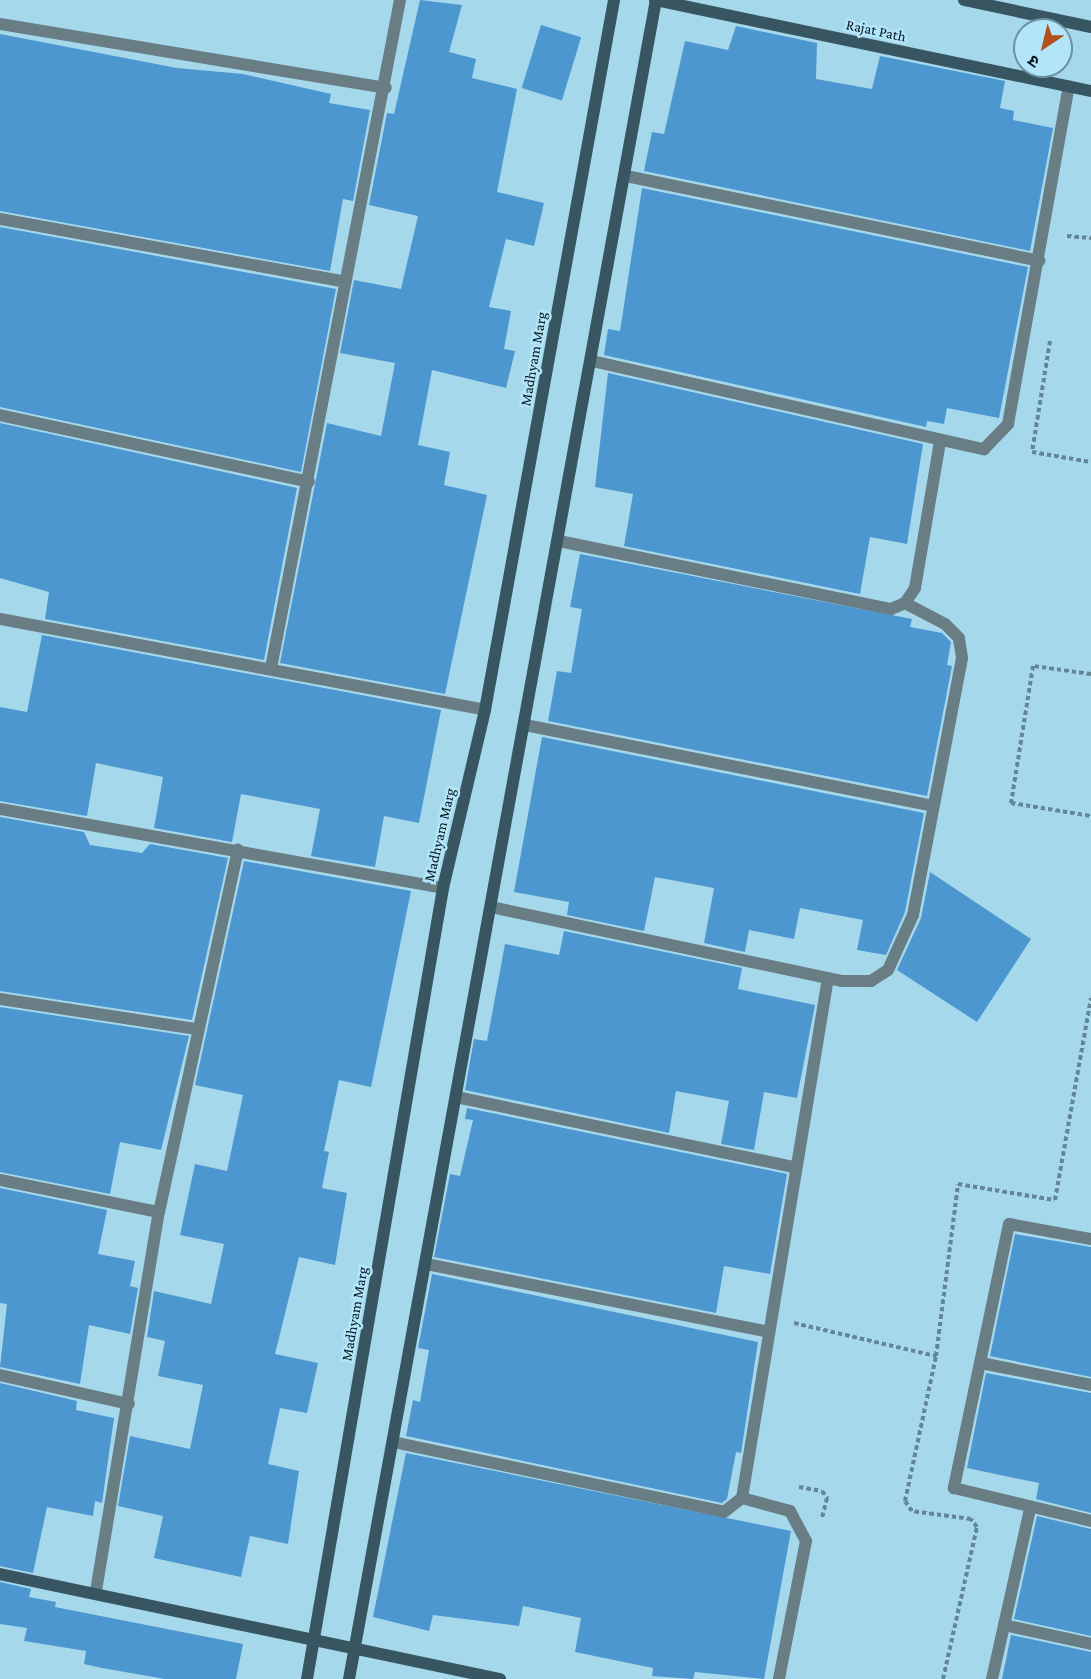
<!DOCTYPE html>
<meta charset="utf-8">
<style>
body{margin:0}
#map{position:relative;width:1091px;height:1679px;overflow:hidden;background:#a6d8eb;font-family:"Crimson Pro","Noto Sans Devanagari",serif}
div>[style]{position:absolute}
.building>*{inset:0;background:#4d97d1;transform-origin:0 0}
.path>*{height:4px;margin-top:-2px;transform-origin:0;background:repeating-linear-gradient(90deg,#628695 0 4.5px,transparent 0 7.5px)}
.street>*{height:12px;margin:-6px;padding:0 6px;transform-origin:6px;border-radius:6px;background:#697d85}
.secondary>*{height:12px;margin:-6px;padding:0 6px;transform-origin:6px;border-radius:6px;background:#385661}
span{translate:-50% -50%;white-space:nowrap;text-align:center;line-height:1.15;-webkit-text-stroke:5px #b3e5f9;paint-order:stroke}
.street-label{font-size:15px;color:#02131a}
.north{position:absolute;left:1013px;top:18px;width:60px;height:60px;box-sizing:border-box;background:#b3e5f9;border:2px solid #6c91a0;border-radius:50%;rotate:215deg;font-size:16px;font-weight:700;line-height:24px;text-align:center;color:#02131a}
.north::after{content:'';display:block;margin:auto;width:21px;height:27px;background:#b34f1b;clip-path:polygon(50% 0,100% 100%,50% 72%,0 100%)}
</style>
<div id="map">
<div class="building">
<i style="clip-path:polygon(420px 0,462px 5px,449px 52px,476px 59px,472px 78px,517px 89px,497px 192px,544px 203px,534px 246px,506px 239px,489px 307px,511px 311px,504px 349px,515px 351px,506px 388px,432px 370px,418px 445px,450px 452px,444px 485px,487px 495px,445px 694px,280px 663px,327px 423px,381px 436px,395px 363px,340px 353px,354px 280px,401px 289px,418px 216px,369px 205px,387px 113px,394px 114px)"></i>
<i style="left:541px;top:25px;width:42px;height:66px;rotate:17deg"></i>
<i style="clip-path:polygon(736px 26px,817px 43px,816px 79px,872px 89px,880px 56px,1005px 81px,1000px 108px,1014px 111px,1013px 120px,1053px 128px,1030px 251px,644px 171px,652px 132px,664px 134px,685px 41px,728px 50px)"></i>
<i style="clip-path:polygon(0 34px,177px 68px,243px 74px,331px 94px,329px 103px,370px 110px,353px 201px,343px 199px,330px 271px,0 211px)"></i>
<i style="clip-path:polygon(642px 188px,1028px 267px,999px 418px,947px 408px,944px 424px,927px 421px,926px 427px,604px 355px,608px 329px,620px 331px)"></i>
<i style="clip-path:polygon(0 227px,336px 289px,301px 472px,0 407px)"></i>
<i style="clip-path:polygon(608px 373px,923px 444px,907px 544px,870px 537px,860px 594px,624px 546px,633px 494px,595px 487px)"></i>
<i style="clip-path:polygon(0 423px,297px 488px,264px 660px,45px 619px,49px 592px,0 578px)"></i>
<i style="clip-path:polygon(580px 554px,912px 619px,910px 627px,942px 633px,951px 642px,947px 665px,952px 666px,927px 796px,548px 721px,557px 671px,571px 673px,582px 609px,570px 607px)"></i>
<i style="clip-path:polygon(42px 635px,441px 710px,419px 823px,384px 816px,375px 867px,311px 856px,320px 809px,241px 794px,232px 842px,154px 828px,163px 777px,96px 763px,87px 816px,0 801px,0 707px,27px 712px)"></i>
<i style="clip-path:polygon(542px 737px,924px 813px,905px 912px,886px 955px,857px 950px,863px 920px,800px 908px,794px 939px,749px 930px,745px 952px,704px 943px,714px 888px,655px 877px,644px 931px,567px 915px,569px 902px,514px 892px)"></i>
<i style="clip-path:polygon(0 817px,84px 832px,90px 845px,142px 853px,150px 844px,228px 858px,192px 1020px,0 991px)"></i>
<i style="clip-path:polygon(244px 861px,411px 891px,371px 1087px,339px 1080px,324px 1151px,329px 1152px,322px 1188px,347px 1193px,335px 1265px,299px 1257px,275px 1354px,318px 1363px,307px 1413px,280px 1408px,268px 1464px,299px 1471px,288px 1544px,250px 1536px,241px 1577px,154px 1558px,163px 1516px,118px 1506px,130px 1436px,190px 1449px,203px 1385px,158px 1376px,165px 1341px,147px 1337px,154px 1291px,211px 1304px,224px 1244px,180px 1235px,195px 1164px,227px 1171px,243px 1095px,195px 1085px)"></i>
<i style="clip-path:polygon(930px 872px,1031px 939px,977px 1022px,897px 970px,921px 918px)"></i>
<i style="clip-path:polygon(564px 931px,742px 968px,738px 989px,815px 1005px,797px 1098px,764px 1092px,754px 1150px,721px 1144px,729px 1101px,676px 1091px,669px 1133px,465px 1090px,474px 1039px,487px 1041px,505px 944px,559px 955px)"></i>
<i style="clip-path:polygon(0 1007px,189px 1036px,161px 1150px,120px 1142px,110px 1194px,0 1172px)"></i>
<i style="clip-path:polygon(467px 1108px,787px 1174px,770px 1274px,724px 1266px,716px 1313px,434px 1257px,450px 1174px,460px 1176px,473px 1120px,465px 1119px)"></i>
<i style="clip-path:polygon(0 1188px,107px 1210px,98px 1254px,135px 1261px,130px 1286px,138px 1288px,130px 1334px,89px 1325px,80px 1384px,0 1367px,7px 1304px,0 1303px)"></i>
<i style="clip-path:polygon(1015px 1234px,1091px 1247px,1091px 1377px,990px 1356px)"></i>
<i style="clip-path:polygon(432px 1274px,758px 1342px,741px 1453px,736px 1452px,727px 1499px,722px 1503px,406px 1436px,413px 1400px,420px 1402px,429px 1350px,418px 1348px)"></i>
<i style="clip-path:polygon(986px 1373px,1091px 1393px,1091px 1513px,1036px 1499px,1039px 1483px,967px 1468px)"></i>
<i style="clip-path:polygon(0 1383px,77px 1401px,76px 1410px,114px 1418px,102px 1503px,95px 1501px,93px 1516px,47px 1507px,33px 1573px,0 1566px)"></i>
<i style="clip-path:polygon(406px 1453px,791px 1531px,764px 1679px,695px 1672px,693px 1679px,652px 1676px,653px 1668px,575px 1652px,581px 1618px,523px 1606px,519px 1626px,433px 1615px,429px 1631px,373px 1617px)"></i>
<i style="clip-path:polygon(1037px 1516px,1091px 1529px,1091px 1636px,1014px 1619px)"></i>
<i style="clip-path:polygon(0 1582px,31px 1589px,29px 1597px,56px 1602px,55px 1607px,243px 1644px,236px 1679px,165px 1679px,102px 1668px,84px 1664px,86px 1651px,24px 1641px,27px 1628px,0 1624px)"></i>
<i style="clip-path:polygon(1011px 1635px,1091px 1652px,1091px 1679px,1002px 1679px)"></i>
</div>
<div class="path">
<i style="left:1067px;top:236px;width:24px;rotate:5deg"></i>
<i style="left:1050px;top:341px;width:112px;rotate:99.2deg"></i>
<i style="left:1032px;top:452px;width:60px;rotate:9.6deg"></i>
<i style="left:1091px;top:674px;width:59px;rotate:-172.1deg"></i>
<i style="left:1033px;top:666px;width:139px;rotate:99.1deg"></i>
<i style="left:1011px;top:803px;width:81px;rotate:9.2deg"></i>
<i style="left:794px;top:1323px;width:146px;rotate:13.1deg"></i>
<i style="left:799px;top:1487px;width:23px;rotate:10deg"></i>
<i style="left:822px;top:1491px;width:9px;rotate:54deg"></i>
<i style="left:827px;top:1498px;width:21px;rotate:104deg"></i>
<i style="left:943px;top:1679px;width:156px;rotate:-77.4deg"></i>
<i style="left:977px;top:1527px;width:10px;rotate:-127deg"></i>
<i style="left:971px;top:1519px;width:60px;rotate:-172.3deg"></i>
<i style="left:912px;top:1511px;width:12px;rotate:-125deg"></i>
<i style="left:905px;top:1501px;width:148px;rotate:-77.9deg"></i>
<i style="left:936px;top:1356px;width:173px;rotate:-82.7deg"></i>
<i style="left:958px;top:1184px;width:98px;rotate:9.4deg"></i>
<i style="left:1055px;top:1200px;width:205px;rotate:-79.9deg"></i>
</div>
<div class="street">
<i style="left:0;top:24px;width:391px;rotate:9.4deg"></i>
<i style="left:626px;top:176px;width:422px;rotate:11.6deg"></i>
<i style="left:0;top:219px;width:351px;rotate:10.3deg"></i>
<i style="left:592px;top:361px;width:402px;rotate:12.7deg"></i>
<i style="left:984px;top:449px;width:35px;rotate:-46deg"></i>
<i style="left:1008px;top:424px;width:343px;rotate:-79.8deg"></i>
<i style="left:0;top:415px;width:316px;rotate:12.2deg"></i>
<i style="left:559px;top:541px;width:339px;rotate:11.6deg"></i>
<i style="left:891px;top:609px;width:15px;rotate:-23deg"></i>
<i style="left:905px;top:603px;width:18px;rotate:-56deg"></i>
<i style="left:915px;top:588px;width:149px;rotate:-80.3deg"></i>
<i style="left:0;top:619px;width:493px;rotate:10.6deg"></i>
<i style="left:271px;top:668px;width:680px;rotate:-79.07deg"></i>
<i style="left:525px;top:725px;width:416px;rotate:11.2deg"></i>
<i style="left:0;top:809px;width:450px;rotate:10.1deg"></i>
<i style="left:491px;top:907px;width:359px;rotate:11.9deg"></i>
<i style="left:842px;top:981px;width:29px"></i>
<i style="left:871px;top:981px;width:20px;rotate:-33deg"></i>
<i style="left:888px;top:970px;width:60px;rotate:-65.6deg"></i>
<i style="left:913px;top:915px;width:262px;rotate:-79.2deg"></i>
<i style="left:962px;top:658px;width:20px;rotate:-99deg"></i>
<i style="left:959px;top:638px;width:20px;rotate:-135deg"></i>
<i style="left:945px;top:624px;width:45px;rotate:-152.3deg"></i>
<i style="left:0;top:999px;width:199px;rotate:8.7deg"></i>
<i style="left:456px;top:1097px;width:344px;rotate:11.7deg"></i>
<i style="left:0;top:1180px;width:162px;rotate:11.4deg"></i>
<i style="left:1091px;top:1239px;width:83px;rotate:-169.6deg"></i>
<i style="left:1009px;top:1224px;width:270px;rotate:101.8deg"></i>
<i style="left:954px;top:1488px;width:141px;rotate:13.5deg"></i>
<i style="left:426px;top:1264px;width:349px;rotate:11.2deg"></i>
<i style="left:981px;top:1363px;width:112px;rotate:11.3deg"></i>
<i style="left:0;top:1375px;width:132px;rotate:12.7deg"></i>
<i style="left:393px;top:1442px;width:338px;rotate:11.9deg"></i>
<i style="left:724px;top:1512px;width:23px;rotate:-38deg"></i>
<i style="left:742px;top:1498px;width:527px;rotate:-80.61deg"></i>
<i style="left:742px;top:1498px;width:50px;rotate:15.2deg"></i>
<i style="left:790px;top:1511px;width:34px;rotate:62deg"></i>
<i style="left:806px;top:1541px;width:141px;rotate:101.1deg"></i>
<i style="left:96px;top:1591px;width:384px;rotate:-80.6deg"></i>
<i style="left:159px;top:1212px;width:371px;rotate:-77.7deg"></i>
<i style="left:1004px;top:1625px;width:89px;rotate:12.3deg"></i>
<i style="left:992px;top:1679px;width:174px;rotate:-77.4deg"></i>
</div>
<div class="secondary">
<i style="left:655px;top:0;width:445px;rotate:11.8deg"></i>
<i style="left:964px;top:0;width:130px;rotate:12deg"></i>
<i style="left:0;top:1574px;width:511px;rotate:11.86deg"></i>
<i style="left:307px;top:1679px;width:803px;rotate:-80.24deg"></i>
<i style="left:443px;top:888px;width:183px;rotate:-76.7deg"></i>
<i style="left:485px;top:710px;width:722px;rotate:-79.7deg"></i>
<i style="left:349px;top:1679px;width:1707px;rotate:-79.64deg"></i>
</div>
<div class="street-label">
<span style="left:876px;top:31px;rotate:12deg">Rajat Path</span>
<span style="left:534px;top:359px;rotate:-80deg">Madhyam Marg</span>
<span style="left:440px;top:835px;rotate:-77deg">Madhyam Marg</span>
<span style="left:355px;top:1314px;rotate:-80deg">Madhyam Marg</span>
</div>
<div class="north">उ</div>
</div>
